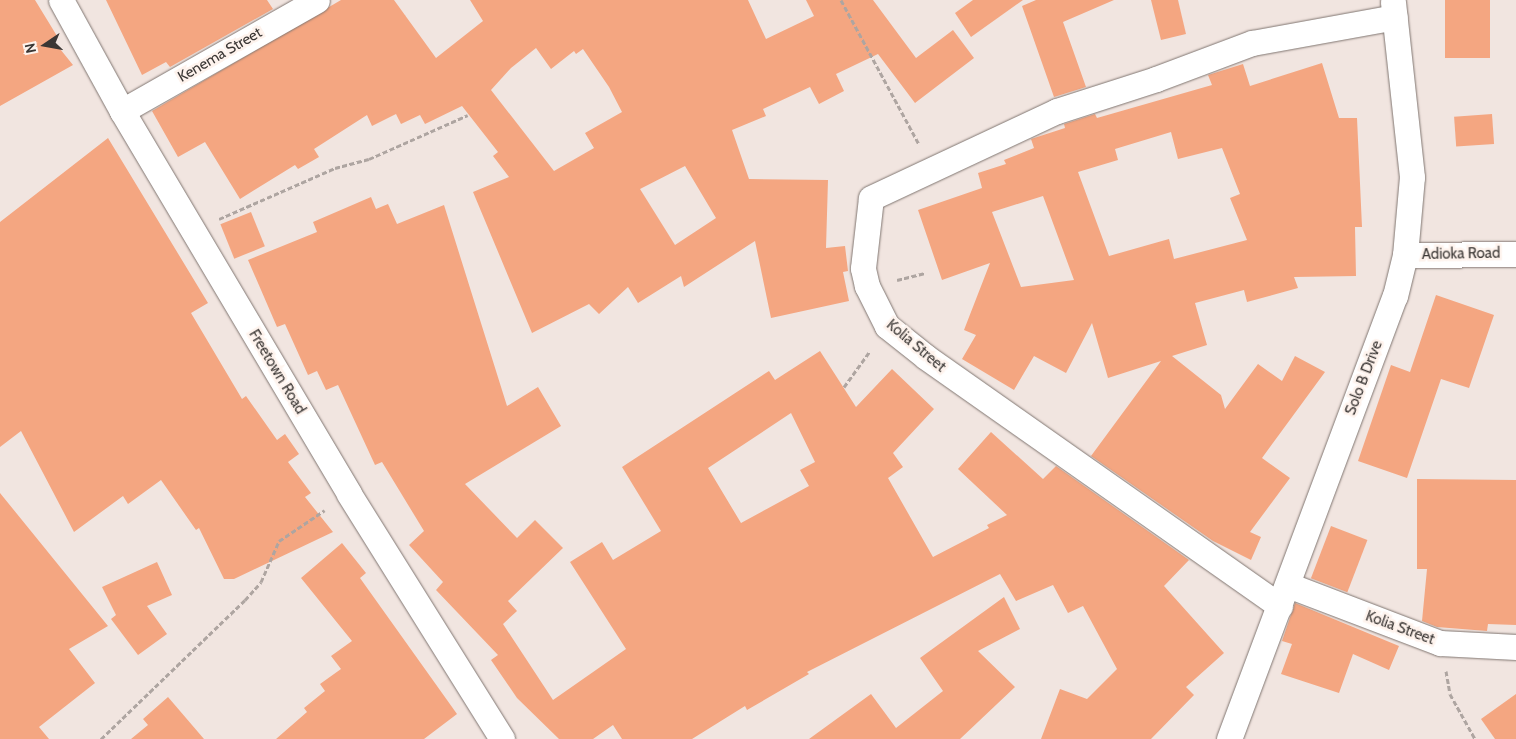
<!DOCTYPE html>
<style>
body{margin:0}
#map{position:relative;width:1516px;height:739px;overflow:hidden;background:#f1e5e0;font-family:Cabin,sans-serif}
div>[style]{position:absolute}
.building>*{inset:0;background:#f4a681;transform-origin:0 0}
.path>*{height:3px;margin-top:-1.5px;transform-origin:0;background:repeating-linear-gradient(90deg,#aea5a1 0 5px,transparent 0 7.5px)}
.roads{filter:drop-shadow(0 0 1px #807671) drop-shadow(0 0 1px #807671)}
.minor>*{height:25px;margin:-12.5px;padding:0 12.5px;transform-origin:12.5px;border-radius:12.5px;background:#fff}
span{translate:-50% -50%;white-space:nowrap;text-align:center;line-height:1.15;-webkit-text-stroke:5px #fef3ed;paint-order:stroke}
.street-label{font-size:15px;color:#3a3634}
.north{position:absolute;left:20px;top:20px;width:50px;height:50px;-webkit-text-stroke:4px #fef3ed;paint-order:stroke;rotate:258deg;font-size:14px;font-weight:700;line-height:20px;text-align:center;color:#3a3634}
.north::after{content:'';display:block;margin:auto;width:18px;height:22px;background:#3a3634;clip-path:polygon(50% 0,100% 100%,50% 72%,0 100%)}
</style>
<div id="map">
<div class="building">
<i style="clip-path:polygon(0 0,35px 0,57px 36px,52px 39px,73px 65px,0 106px)"></i>
<i style="clip-path:polygon(106px 0,267px 0,273px 9px,170px 67px,166px 62px,142px 75px)"></i>
<i style="clip-path:polygon(evenodd,341px 0,394px 0,436px 58px,483px 21px,470px 0,748px 0,766px 39px,814px 16px,806px 0,873px 0,916px 58px,953px 30px,974px 58px,915px 103px,878px 54px,836px 74px,844px 91px,819px 104px,810px 87px,763px 109px,766px 116px,732px 130px,749px 179px,828px 180px,826px 248px,845px 246px,848px 271px,843px 272px,849px 301px,771px 318px,755px 241px,684px 287px,681px 276px,638px 303px,628px 287px,599px 314px,589px 304px,532px 333px,473px 192px,509px 177px,493px 156px,498px 152px,462px 106px,425px 124px,420px 115px,401px 124px,396px 114px,372px 126px,367px 115px,314px 149px,319px 157px,298px 169px,295px 165px,240px 199px,205px 142px,178px 157px,152px 111px,341px 0,536px 48px,551px 69px,574px 51px,576px 54px,583px 49px,609px 87px,622px 112px,585px 133px,594px 148px,554px 171px,491px 90px,511px 68px,536px 48px,341px 0,685px 166px,716px 218px,675px 245px,640px 189px,685px 166px)"></i>
<i style="clip-path:polygon(973px 0,1023px 0,971px 37px,955px 13px)"></i>
<i style="clip-path:polygon(1036px 0,1114px 0,1063px 22px,1086px 87px,1054px 97px,1022px 6px)"></i>
<i style="clip-path:polygon(1151px 0,1178px 0,1186px 34px,1161px 40px)"></i>
<i style="left:1445px;top:0;width:45px;height:58px"></i>
<i style="clip-path:polygon(evenodd,1322px 63px,1339px 118px,1357px 118px,1362px 227px,1355px 227px,1356px 276px,1294px 277px,1298px 288px,1247px 302px,1244px 290px,1195px 303px,1207px 345px,1172px 356px,1221px 395px,1225px 409px,1258px 364px,1282px 381px,1295px 356px,1325px 372px,1262px 458px,1290px 478px,1250px 532px,1261px 537px,1251px 560px,1213px 541px,1091px 456px,1161px 361px,1108px 378px,1092px 323px,1066px 373px,1034px 356px,1014px 390px,962px 359px,976px 335px,964px 330px,990px 263px,942px 280px,918px 210px,982px 188px,978px 173px,1006px 164px,1004px 160px,1034px 148px,1031px 139px,1065px 128px,1064px 124px,1095px 114px,1097px 118px,1212px 85px,1208px 75px,1243px 64px,1250px 86px,1322px 63px,1171px 132px,1178px 159px,1222px 148px,1240px 194px,1230px 198px,1247px 240px,1174px 259px,1169px 239px,1109px 256px,1078px 172px,1118px 160px,1115px 149px,1171px 132px,1322px 63px,1043px 196px,1074px 280px,1021px 287px,992px 212px,1043px 196px)"></i>
<i style="left:1492px;top:114px;width:30px;height:38px;rotate:86deg"></i>
<i style="clip-path:polygon(108px 138px,208px 303px,191px 313px,242px 399px,246px 396px,277px 440px,285px 434px,299px 454px,288px 462px,311px 493px,305px 497px,333px 532px,234px 579px,224px 579px,199px 528px,196px 530px,161px 480px,128px 504px,123px 496px,74px 532px,21px 431px,0 447px,0 222px)"></i>
<i style="clip-path:polygon(evenodd,371px 197px,376px 209px,388px 204px,397px 224px,444px 205px,507px 406px,538px 387px,561px 426px,465px 484px,517px 538px,535px 520px,563px 548px,508px 601px,517px 611px,503px 624px,553px 700px,626px 649px,570px 562px,602px 542px,613px 560px,661px 531px,622px 467px,769px 371px,775px 380px,820px 351px,856px 407px,892px 369px,934px 409px,893px 453px,903px 467px,888px 478px,933px 557px,989px 528px,987px 525px,1007px 515px,958px 469px,991px 432px,1043px 479px,1056px 466px,1189px 560px,1164px 586px,1224px 653px,1186px 687px,1194px 695px,1151px 739px,1041px 739px,1060px 689px,1087px 699px,1117px 669px,1083px 606px,1068px 613px,1053px 585px,1016px 601px,1000px 574px,807px 672px,809px 674px,747px 710px,745px 706px,692px 739px,622px 739px,613px 725px,593px 739px,559px 739px,517px 698px,491px 660px,498px 655px,436px 590px,443px 582px,409px 545px,424px 531px,382px 462px,375px 465px,338px 385px,326px 390px,317px 371px,308px 375px,285px 324px,277px 327px,248px 260px,317px 232px,313px 222px,371px 197px,791px 413px,815px 462px,800px 470px,809px 486px,741px 523px,708px 468px,791px 413px)"></i>
<i style="left:251px;top:212px;width:37px;height:33px;rotate:68deg"></i>
<i style="clip-path:polygon(1436px 295px,1494px 315px,1469px 388px,1441px 379px,1407px 478px,1358px 461px,1391px 365px,1410px 372px)"></i>
<i style="clip-path:polygon(1417px 479px,1516px 480px,1516px 625px,1488px 624px,1487px 631px,1437px 627px,1422px 621px,1427px 569px,1417px 569px)"></i>
<i style="clip-path:polygon(0 493px,108px 626px,69px 649px,95px 683px,39px 727px,49px 739px,0 739px)"></i>
<i style="left:1331px;top:526px;width:39px;height:56px;rotate:21deg"></i>
<i style="clip-path:polygon(342px 543px,366px 573px,360px 578px,457px 714px,424px 739px,276px 739px,307px 712px,304px 708px,325px 691px,320px 684px,341px 669px,331px 656px,352px 641px,301px 578px)"></i>
<i style="clip-path:polygon(157px 562px,172px 595px,147px 606px,167px 634px,138px 655px,111px 619px,116px 615px,102px 587px)"></i>
<i style="clip-path:polygon(1004px 597px,1020px 629px,978px 651px,1015px 687px,960px 739px,809px 739px,871px 694px,896px 728px,943px 691px,920px 658px)"></i>
<i style="clip-path:polygon(1295px 603px,1399px 646px,1389px 670px,1353px 654px,1339px 693px,1281px 674px,1292px 644px,1282px 641px)"></i>
<i style="clip-path:polygon(1516px 694px,1516px 739px,1495px 739px,1481px 719px)"></i>
<i style="clip-path:polygon(168px 697px,204px 739px,131px 739px,148px 725px,143px 719px)"></i>
</div>
<div class="path">
<i style="left:841px;top:0;width:164px;rotate:61.6deg"></i>
<i style="left:219px;top:219px;width:127px;rotate:-23.7deg"></i>
<i style="left:335px;top:168px;width:35px;rotate:-15deg"></i>
<i style="left:369px;top:159px;width:108px;rotate:-24deg"></i>
<i style="left:897px;top:280px;width:29px;rotate:-14deg"></i>
<i style="left:844px;top:387px;width:44px;rotate:-54.2deg"></i>
<i style="left:1446px;top:671px;width:23px;rotate:80deg"></i>
<i style="left:1450px;top:694px;width:51px;rotate:60.9deg"></i>
<i style="left:101px;top:739px;width:200px;rotate:-44deg"></i>
<i style="left:245px;top:600px;width:24px;rotate:-48deg"></i>
<i style="left:261px;top:582px;width:45px;rotate:-66.3deg"></i>
<i style="left:279px;top:541px;width:55px;rotate:-34deg"></i>
</div>
<div class="roads">
<div class="minor">
<i style="left:61px;top:0;width:127px;rotate:61.2deg"></i>
<i style="left:122px;top:111px;width:445px;rotate:59.3deg"></i>
<i style="left:349px;top:494px;width:289px;rotate:58deg"></i>
<i style="left:122px;top:111px;width:224px;rotate:-29.6deg"></i>
<i style="left:1405px;top:255px;width:111px;rotate:-0.5deg"></i>
<i style="left:1288px;top:585px;width:163px;rotate:20.9deg"></i>
<i style="left:1440px;top:643px;width:76px;rotate:3deg"></i>
<i style="left:1280px;top:606px;width:433px;rotate:-144.9deg"></i>
<i style="left:926px;top:357px;width:50px;rotate:-141.5deg"></i>
<i style="left:887px;top:326px;width:45px;rotate:-116.6deg"></i>
<i style="left:867px;top:286px;width:18px;rotate:-103deg"></i>
<i style="left:863px;top:268px;width:70px;rotate:-83.5deg"></i>
<i style="left:871px;top:198px;width:205px;rotate:-25.1deg"></i>
<i style="left:1057px;top:111px;width:104px;rotate:-17.9deg"></i>
<i style="left:1156px;top:79px;width:103px;rotate:-20.6deg"></i>
<i style="left:1252px;top:43px;width:145px;rotate:-10.3deg"></i>
<i style="left:1229px;top:739px;width:473px;rotate:-69.5deg"></i>
<i style="left:1395px;top:296px;width:42px;rotate:-76.3deg"></i>
<i style="left:1405px;top:255px;width:78px;rotate:-84.9deg"></i>
<i style="left:1412px;top:177px;width:176px;rotate:-96.2deg"></i>
</div>
</div>
<div class="street-label">
<span style="left:220px;top:55px;rotate:-30deg">Kenema Street</span>
<span style="left:1461px;top:254px;rotate:-1deg">Adioka Road</span>
<span style="left:916px;top:346px;rotate:40deg">Kolia Street</span>
<span style="left:277px;top:372px;rotate:59deg">Freetown Road</span>
<span style="left:1364px;top:378px;rotate:-69deg">Solo B Drive</span>
<span style="left:1400px;top:628px;rotate:20deg">Kolia Street</span>
</div>
<div class="north">N</div>
</div>
